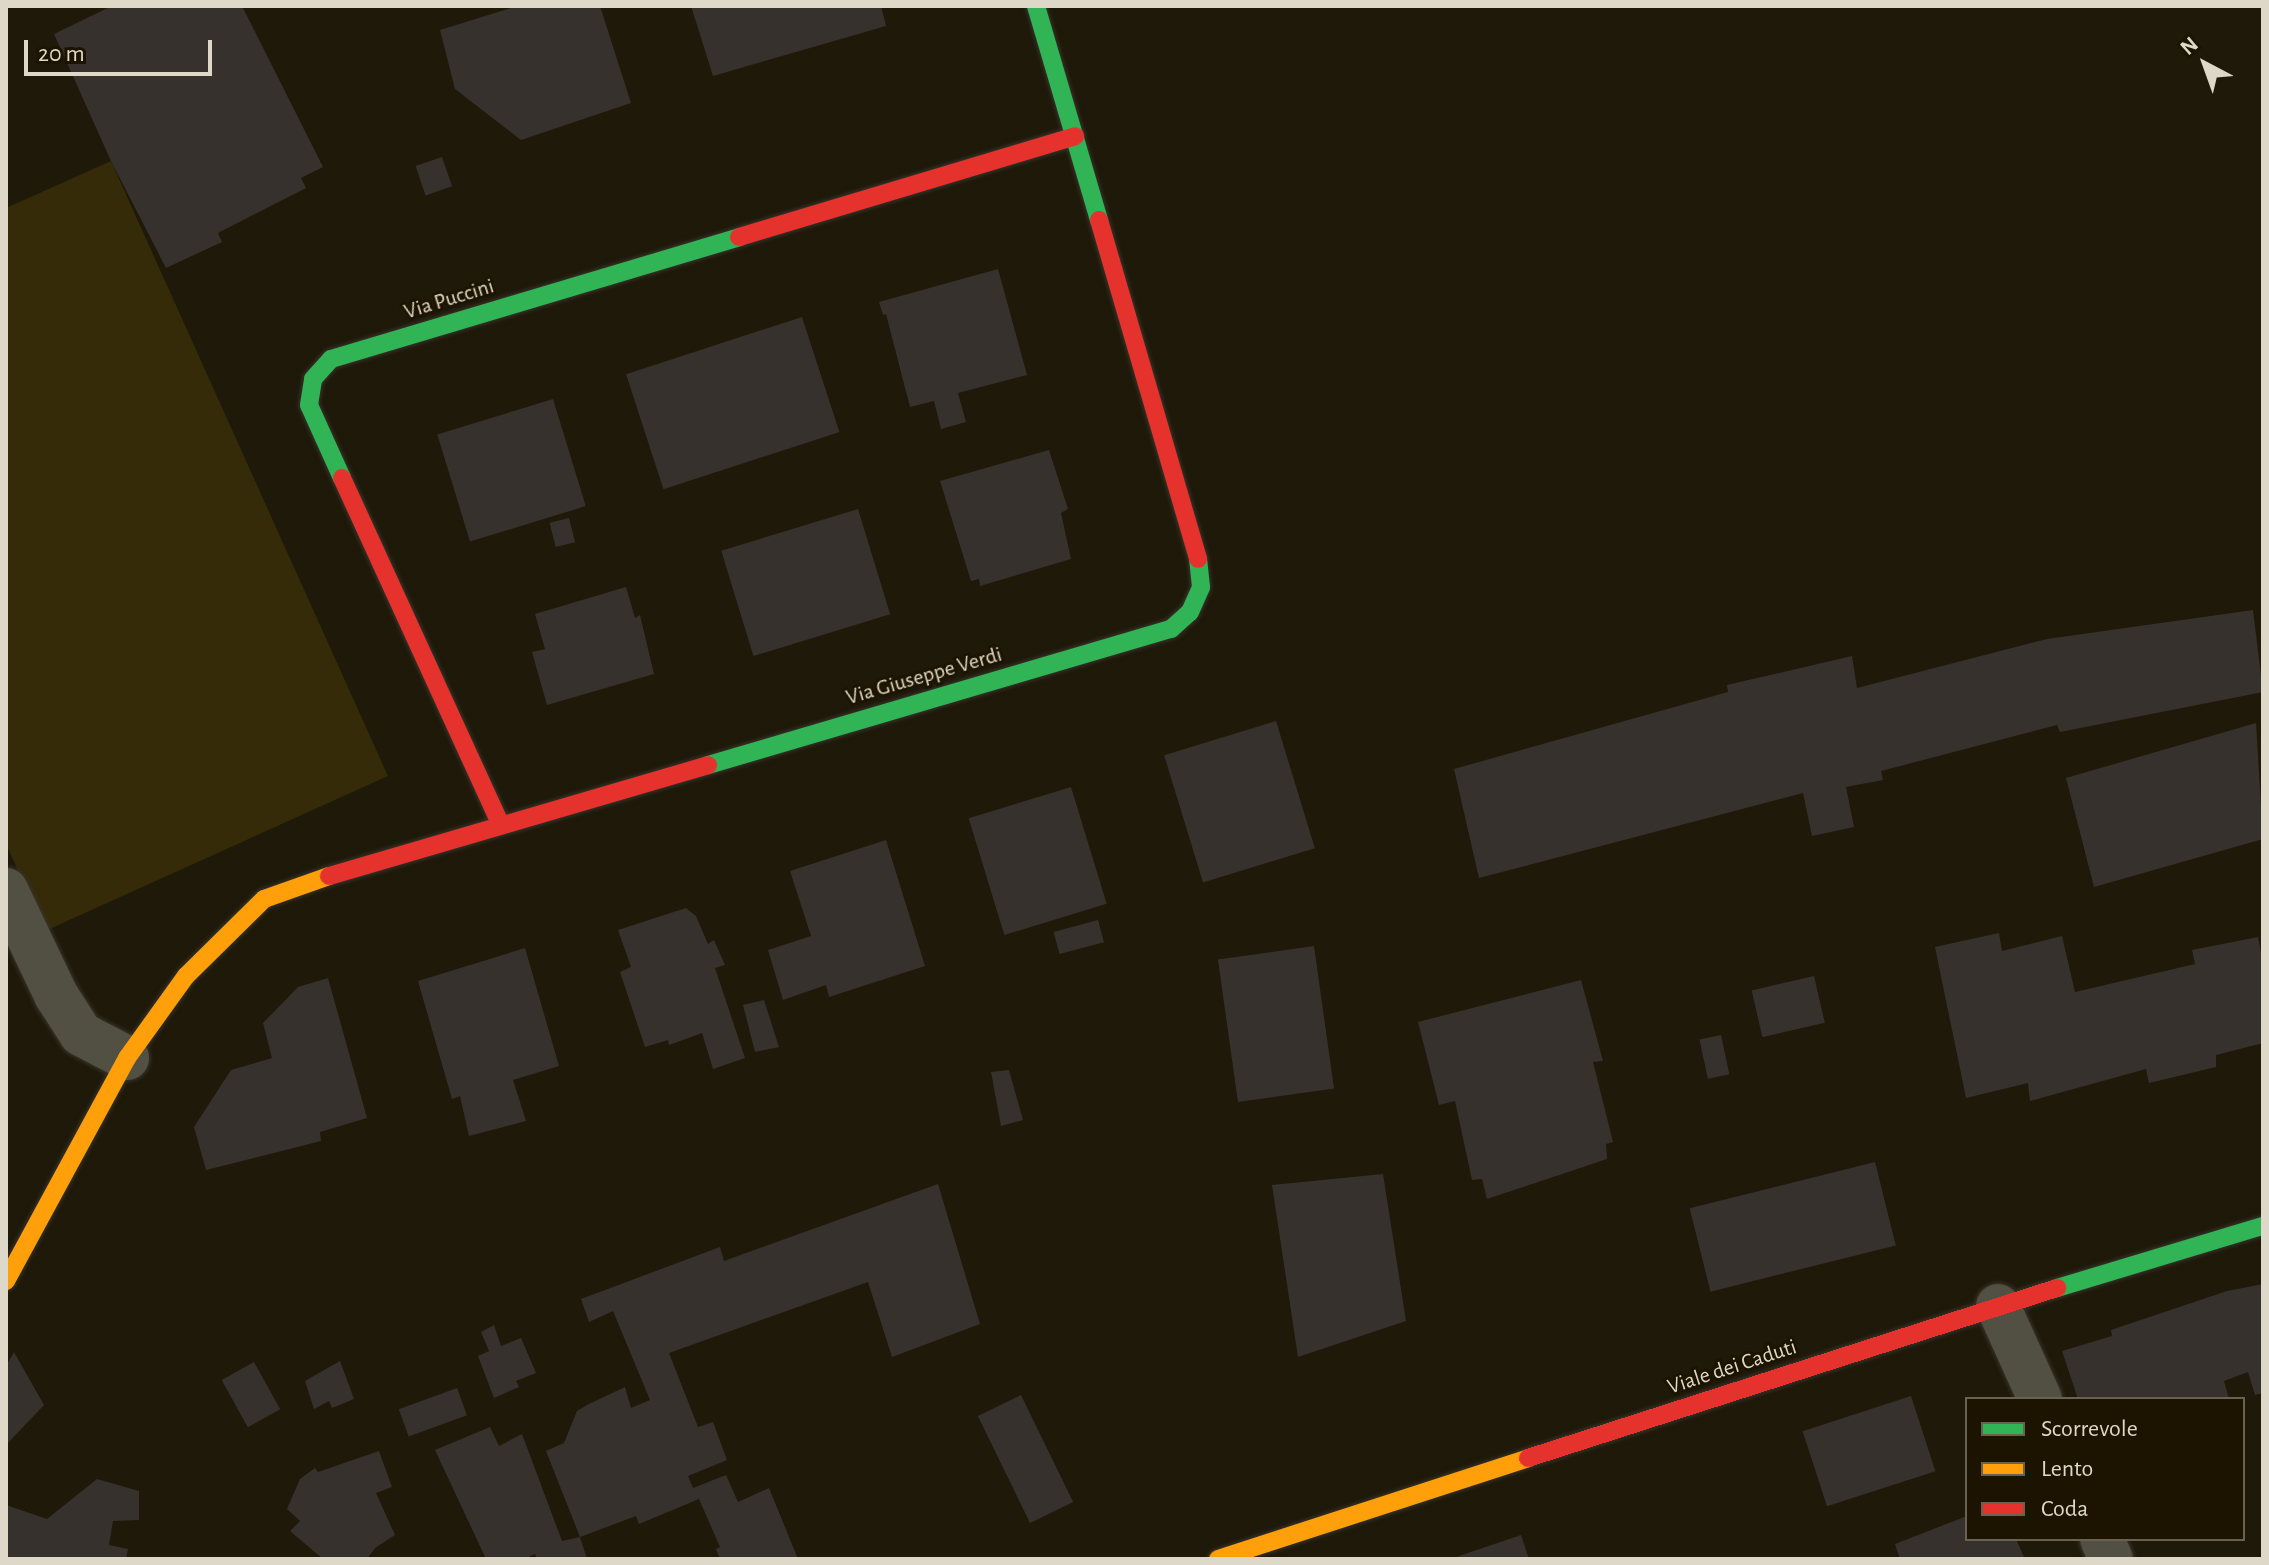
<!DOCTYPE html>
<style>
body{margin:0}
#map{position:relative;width:2269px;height:1565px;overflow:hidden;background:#1e1909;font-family:"Alegreya Sans",sans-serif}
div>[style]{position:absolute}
.green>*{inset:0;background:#352b09}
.building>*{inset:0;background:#37312e;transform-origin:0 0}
.roads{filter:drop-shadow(0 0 2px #37332a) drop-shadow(0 0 2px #37332a)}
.street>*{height:44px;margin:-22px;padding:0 22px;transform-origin:22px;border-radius:22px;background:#524f43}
.fast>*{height:18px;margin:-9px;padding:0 9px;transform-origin:9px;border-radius:9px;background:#30b455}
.slow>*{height:18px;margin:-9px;padding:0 9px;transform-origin:9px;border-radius:9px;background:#ff9f0a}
.jam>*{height:18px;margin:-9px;padding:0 9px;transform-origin:9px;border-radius:9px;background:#e5322d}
span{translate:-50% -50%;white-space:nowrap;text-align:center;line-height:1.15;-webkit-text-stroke:6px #1d1400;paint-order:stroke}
.street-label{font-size:22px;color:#ddd8c7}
.frame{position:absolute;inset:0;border:8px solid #ddd8c7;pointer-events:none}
.legend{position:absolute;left:1965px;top:1397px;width:280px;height:144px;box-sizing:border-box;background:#1d1400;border:2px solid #6a6250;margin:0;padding:10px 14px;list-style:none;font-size:24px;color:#ddd8c7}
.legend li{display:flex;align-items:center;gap:16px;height:40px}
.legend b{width:40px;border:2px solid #6a6250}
.north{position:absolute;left:2165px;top:24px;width:80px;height:80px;-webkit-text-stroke:6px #1d1400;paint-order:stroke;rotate:319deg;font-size:22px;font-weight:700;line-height:32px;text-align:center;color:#ddd8c7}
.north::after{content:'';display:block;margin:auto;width:28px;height:36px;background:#ddd8c7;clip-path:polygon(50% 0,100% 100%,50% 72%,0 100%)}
.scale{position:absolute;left:24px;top:40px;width:188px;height:36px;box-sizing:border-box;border:4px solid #ddd8c7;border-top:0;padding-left:10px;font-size:24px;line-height:28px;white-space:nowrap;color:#ddd8c7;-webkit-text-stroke:6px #1d1400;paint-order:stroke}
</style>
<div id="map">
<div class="green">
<i style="clip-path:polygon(111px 161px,388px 776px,45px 931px,6px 844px,6px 208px)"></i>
</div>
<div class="building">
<i style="clip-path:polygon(112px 6px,242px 6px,323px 167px,301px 178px,306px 188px,218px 233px,222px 242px,166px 268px,111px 161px,54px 34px)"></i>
<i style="clip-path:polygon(517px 6px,600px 6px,631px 103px,521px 140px,455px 89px,440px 30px)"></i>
<i style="clip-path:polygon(691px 6px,881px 6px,886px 26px,713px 76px)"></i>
<i style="left:442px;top:157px;width:31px;height:28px;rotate:71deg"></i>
<i style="clip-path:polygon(998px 269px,1027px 375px,958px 393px,966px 422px,941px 429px,934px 401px,910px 407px,886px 314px,883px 315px,879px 302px)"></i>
<i style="left:802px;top:317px;width:121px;height:185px;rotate:72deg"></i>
<i style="left:553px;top:399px;width:112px;height:121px;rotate:73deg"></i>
<i style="clip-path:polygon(1049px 450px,1068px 509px,1061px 513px,1071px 559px,980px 586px,979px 579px,971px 581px,940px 481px)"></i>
<i style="left:858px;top:509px;width:110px;height:143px;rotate:73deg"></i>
<i style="left:569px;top:518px;width:25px;height:20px;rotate:76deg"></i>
<i style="clip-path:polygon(626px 587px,635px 618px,640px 615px,654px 674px,547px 705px,532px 652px,545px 649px,535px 614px)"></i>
<i style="clip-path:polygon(2253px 610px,2263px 692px,2060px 732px,2057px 725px,1881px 771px,1883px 780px,1846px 787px,1854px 827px,1812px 836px,1803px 793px,1479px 878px,1454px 769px,1728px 692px,1727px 685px,1852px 656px,1857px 688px,2047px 639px)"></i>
<i style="left:1276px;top:721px;width:133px;height:117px;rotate:73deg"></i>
<i style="clip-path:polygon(2256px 723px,2263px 839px,2094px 887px,2066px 778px)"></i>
<i style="left:1071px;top:787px;width:122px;height:107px;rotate:73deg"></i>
<i style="clip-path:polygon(886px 840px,925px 966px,829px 997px,826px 985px,783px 1000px,768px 950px,811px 936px,790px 871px)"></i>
<i style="clip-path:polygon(686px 908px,696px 916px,708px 944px,714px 940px,725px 965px,715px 968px,745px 1058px,713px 1069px,702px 1033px,669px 1045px,668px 1040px,645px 1047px,620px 972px,631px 967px,618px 930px)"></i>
<i style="left:1098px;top:920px;width:23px;height:46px;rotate:75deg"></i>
<i style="clip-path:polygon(1999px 933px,2002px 951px,2062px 936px,2075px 992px,2195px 964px,2192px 950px,2258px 937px,2263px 964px,2263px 1043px,2216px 1055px,2216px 1067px,2149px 1083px,2146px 1069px,2030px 1101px,2028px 1083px,1966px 1098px,1935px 947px)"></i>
<i style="left:1314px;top:946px;width:144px;height:97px;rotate:82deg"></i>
<i style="clip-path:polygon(525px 948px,559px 1066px,513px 1080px,526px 1121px,469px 1136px,460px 1096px,452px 1099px,418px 981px)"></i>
<i style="left:1814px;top:976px;width:48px;height:64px;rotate:77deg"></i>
<i style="clip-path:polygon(328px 978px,367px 1118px,320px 1132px,321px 1141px,206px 1170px,194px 1127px,231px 1070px,272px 1058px,263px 1023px,298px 987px)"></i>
<i style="clip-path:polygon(1581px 980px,1603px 1061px,1593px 1062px,1613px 1142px,1606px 1144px,1607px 1159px,1487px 1199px,1482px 1179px,1472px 1180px,1455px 1101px,1439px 1105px,1418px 1022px)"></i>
<i style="clip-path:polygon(764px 1000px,779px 1047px,755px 1052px,743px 1005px)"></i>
<i style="left:1721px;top:1035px;width:40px;height:22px;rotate:78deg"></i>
<i style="clip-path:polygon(1009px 1070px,1023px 1120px,1001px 1126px,991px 1072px)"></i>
<i style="left:1875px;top:1162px;width:86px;height:191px;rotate:76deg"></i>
<i style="clip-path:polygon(1383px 1174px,1406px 1321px,1298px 1357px,1272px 1185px)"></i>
<i style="clip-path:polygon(938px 1184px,980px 1324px,892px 1357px,868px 1282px,669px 1353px,698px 1427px,713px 1422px,727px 1460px,688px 1476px,693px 1488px,726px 1475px,738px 1502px,769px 1488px,798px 1559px,720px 1559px,716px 1549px,720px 1547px,699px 1499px,639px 1524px,636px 1516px,580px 1537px,546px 1451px,564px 1443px,577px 1411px,589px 1404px,625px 1387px,631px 1408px,650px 1400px,613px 1311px,589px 1322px,581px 1299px,720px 1247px,724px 1261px)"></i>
<i style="clip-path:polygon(2263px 1284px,2263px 1393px,2255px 1395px,2248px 1372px,2224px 1381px,2229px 1399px,2078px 1399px,2062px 1351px,2112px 1336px,2111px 1330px,2227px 1291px)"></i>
<i style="clip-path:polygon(494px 1325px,501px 1346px,521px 1338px,536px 1373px,516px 1381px,519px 1387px,494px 1398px,478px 1356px,489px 1351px,481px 1332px)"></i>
<i style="clip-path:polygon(14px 1352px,44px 1405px,6px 1445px,6px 1366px)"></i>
<i style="clip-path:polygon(340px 1361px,354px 1399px,332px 1408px,329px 1401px,314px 1409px,305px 1381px)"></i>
<i style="left:254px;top:1362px;width:54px;height:37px;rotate:61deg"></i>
<i style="left:457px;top:1388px;width:29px;height:62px;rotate:70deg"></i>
<i style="left:1021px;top:1395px;width:119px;height:48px;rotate:64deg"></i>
<i style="left:1911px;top:1396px;width:79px;height:114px;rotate:72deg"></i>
<i style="clip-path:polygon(490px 1427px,499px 1446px,522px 1434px,562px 1541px,580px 1537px,587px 1559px,537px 1559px,535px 1554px,524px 1559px,486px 1559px,435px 1450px)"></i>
<i style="clip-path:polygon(379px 1451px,392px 1487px,376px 1493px,395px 1535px,375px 1548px,367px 1559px,323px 1559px,290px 1531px,300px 1521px,287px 1509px,300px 1479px,315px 1468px,318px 1472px)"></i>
<i style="clip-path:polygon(97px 1479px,139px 1491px,139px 1520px,113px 1521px,109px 1545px,128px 1549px,126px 1559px,6px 1559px,6px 1505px,47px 1519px)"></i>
<i style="clip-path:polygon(1967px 1516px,1967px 1539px,2016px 1539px,2024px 1557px,1900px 1559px,1895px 1544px)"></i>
<i style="clip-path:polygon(1521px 1535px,1529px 1559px,1453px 1559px,1453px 1558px)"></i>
</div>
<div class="roads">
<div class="street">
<i style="left:6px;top:890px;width:116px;rotate:64.5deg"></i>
<i style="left:56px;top:995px;width:46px;rotate:57.3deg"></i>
<i style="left:81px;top:1034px;width:52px;rotate:27.6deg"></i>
<i style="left:1998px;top:1306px;width:102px;rotate:65.7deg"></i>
<i style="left:2102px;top:1539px;width:22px;rotate:66deg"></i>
</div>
<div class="fast">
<i style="left:1036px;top:6px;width:223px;rotate:73.6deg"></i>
<i style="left:342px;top:478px;width:80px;rotate:-114.3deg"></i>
<i style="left:309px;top:405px;width:26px;rotate:-81deg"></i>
<i style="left:313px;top:379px;width:27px;rotate:-48deg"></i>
<i style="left:331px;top:359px;width:426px;rotate:-16.6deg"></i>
<i style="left:708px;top:765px;width:483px;rotate:-16.4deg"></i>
<i style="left:1171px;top:629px;width:25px;rotate:-42deg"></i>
<i style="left:1190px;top:612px;width:27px;rotate:-66deg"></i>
<i style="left:1201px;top:587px;width:28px;rotate:-96deg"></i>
<i style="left:2057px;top:1288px;width:215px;rotate:-16.8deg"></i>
</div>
<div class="slow">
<i style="left:6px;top:1281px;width:254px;rotate:-61.5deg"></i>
<i style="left:127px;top:1058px;width:101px;rotate:-54.3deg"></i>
<i style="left:186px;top:976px;width:110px;rotate:-44.6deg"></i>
<i style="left:264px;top:899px;width:69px;rotate:-19.5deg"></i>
<i style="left:1218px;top:1559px;width:326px;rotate:-18deg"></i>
</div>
<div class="jam">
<i style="left:1099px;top:220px;width:353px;rotate:73.7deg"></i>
<i style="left:739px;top:237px;width:351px;rotate:-16.7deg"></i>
<i style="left:342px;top:478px;width:382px;rotate:65.4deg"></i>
<i style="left:329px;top:876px;width:395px;rotate:-16.3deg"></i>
<i style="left:1528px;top:1458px;width:556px;rotate:-17.82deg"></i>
</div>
</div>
<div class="street-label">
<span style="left:449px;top:299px;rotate:-17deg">Via Puccini</span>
<span style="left:924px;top:676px;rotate:-16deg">Via Giuseppe Verdi</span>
<span style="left:1732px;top:1367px;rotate:-18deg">Viale dei Caduti</span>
</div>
<div class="frame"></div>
<ul class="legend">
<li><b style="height:10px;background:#30b455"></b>Scorrevole</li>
<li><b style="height:10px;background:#ff9f0a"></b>Lento</li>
<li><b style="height:10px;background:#e5322d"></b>Coda</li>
</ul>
<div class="north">N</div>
<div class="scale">20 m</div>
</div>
